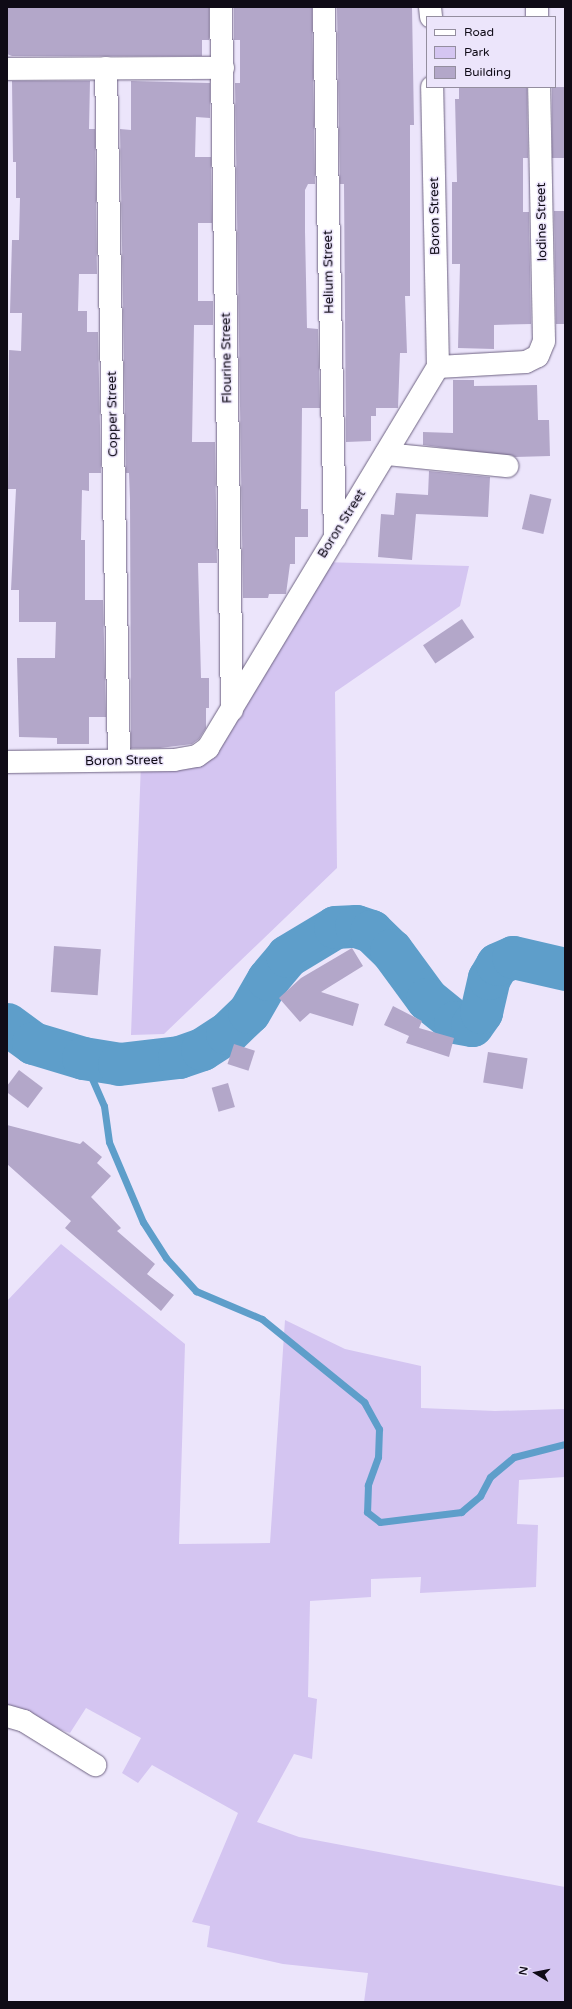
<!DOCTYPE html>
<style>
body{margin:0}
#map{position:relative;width:572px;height:2009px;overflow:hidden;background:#ece5fb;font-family:"Varela Round",sans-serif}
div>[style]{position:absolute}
.green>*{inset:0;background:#d4c5f1}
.stream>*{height:7px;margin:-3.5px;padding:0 3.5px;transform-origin:3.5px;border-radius:3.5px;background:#5e9eca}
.river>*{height:43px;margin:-21.5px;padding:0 21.5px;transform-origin:21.5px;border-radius:21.5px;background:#5e9eca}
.building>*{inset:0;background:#b3a7c9;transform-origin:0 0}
.roads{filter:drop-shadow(0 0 1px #6e6382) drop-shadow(0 0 1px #6e6382)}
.minor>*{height:22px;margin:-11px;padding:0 11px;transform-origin:11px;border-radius:11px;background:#fff}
span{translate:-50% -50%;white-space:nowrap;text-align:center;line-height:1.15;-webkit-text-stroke:3px #ece5fb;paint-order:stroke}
.street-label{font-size:13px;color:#0f0b16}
.frame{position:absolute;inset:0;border:8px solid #0f0b16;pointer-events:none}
.legend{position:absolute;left:426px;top:16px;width:130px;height:72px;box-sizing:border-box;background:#ece5fb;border:1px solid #948e9f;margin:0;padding:5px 7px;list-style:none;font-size:12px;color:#0f0b16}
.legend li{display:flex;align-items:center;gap:8px;height:20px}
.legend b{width:20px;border:1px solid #948e9f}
.north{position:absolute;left:516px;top:1953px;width:40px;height:40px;-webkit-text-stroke:3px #ece5fb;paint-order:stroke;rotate:280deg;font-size:11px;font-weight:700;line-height:16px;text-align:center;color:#0f0b16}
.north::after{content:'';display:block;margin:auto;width:14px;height:18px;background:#0f0b16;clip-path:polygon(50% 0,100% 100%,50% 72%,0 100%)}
</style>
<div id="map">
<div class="green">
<i style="clip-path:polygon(321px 562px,469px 566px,460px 606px,335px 692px,337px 868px,164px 1034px,131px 1035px,141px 762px,197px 759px)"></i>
<i style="clip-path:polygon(61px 1244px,185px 1344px,179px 1544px,270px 1543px,285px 1320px,345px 1349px,421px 1366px,421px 1408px,495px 1411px,565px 1409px,565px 1477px,519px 1480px,517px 1524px,538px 1525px,536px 1587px,420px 1593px,421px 1577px,371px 1579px,371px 1597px,310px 1601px,308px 1697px,317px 1699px,312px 1759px,294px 1754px,257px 1822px,299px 1837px,565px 1887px,565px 2002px,364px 2002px,368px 1973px,283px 1964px,207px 1947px,210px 1926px,192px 1922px,238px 1813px,152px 1765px,138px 1783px,122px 1773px,141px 1738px,86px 1708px,70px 1733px,7px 1711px,7px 1301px)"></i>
</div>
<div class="stream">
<i style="left:83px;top:1058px;width:52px;rotate:66.4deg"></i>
<i style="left:104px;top:1106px;width:36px;rotate:82deg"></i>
<i style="left:109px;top:1142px;width:87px;rotate:67deg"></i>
<i style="left:143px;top:1222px;width:43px;rotate:57.4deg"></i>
<i style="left:166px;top:1258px;width:45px;rotate:47.7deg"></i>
<i style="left:196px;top:1291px;width:72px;rotate:23deg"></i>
<i style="left:262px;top:1319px;width:132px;rotate:39.1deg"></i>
<i style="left:364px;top:1402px;width:31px;rotate:61deg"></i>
<i style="left:379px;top:1429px;width:28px;rotate:92deg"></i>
<i style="left:378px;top:1457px;width:30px;rotate:110deg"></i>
<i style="left:368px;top:1485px;width:27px;rotate:92deg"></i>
<i style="left:367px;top:1512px;width:16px;rotate:38deg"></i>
<i style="left:380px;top:1522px;width:82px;rotate:-7deg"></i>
<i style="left:461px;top:1512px;width:25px;rotate:-40deg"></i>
<i style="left:480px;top:1496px;width:21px;rotate:-62deg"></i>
<i style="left:490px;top:1477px;width:31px;rotate:-40deg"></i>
<i style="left:514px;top:1457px;width:53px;rotate:-14.3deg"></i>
</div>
<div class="river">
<i style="left:7px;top:1024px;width:32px;rotate:36deg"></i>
<i style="left:33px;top:1043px;width:52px;rotate:16.7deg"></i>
<i style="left:83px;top:1058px;width:36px;rotate:9deg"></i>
<i style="left:119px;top:1064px;width:60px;rotate:-6.7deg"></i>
<i style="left:179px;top:1057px;width:24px;rotate:-19deg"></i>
<i style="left:202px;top:1049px;width:30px;rotate:-33deg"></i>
<i style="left:227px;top:1033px;width:30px;rotate:-44deg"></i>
<i style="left:249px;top:1012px;width:38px;rotate:-60deg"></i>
<i style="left:268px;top:979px;width:30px;rotate:-50deg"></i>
<i style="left:287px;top:956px;width:56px;rotate:-31.1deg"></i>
<i style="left:335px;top:927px;width:21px;rotate:-3deg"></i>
<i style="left:356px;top:926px;width:16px;rotate:18deg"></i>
<i style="left:371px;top:931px;width:28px;rotate:44deg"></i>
<i style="left:391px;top:950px;width:61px;rotate:53.7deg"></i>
<i style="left:427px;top:999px;width:36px;rotate:39deg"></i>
<i style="left:455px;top:1022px;width:17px;rotate:10deg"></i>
<i style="left:472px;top:1025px;width:16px;rotate:-55deg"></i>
<i style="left:481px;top:1012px;width:35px;rotate:-77deg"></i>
<i style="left:489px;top:978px;width:16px;rotate:-60deg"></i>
<i style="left:497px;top:964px;width:17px;rotate:-24deg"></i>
<i style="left:513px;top:957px;width:53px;rotate:13deg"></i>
</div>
<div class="building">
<i style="clip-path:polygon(7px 7px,209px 7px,209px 40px,202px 40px,202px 56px,12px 56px,7px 54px)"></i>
<i style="clip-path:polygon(234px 7px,312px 8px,315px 184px,308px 184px,305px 190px,305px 231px,307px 328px,318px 329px,320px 408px,302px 408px,301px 509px,308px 509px,308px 537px,295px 537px,295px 564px,290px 564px,286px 594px,269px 594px,268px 598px,243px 598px,235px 83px,240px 83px,240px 40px,234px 40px)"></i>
<i style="clip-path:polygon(385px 7px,412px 7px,414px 125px,410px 125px,410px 296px,405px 296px,407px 353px,400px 353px,398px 408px,376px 408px,376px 416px,371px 416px,371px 441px,346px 442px,344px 184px,340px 184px,337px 8px)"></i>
<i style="clip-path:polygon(12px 81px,90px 81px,89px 129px,95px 129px,97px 274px,79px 274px,78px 311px,87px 311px,87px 332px,98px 332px,101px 473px,89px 473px,89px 491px,82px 490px,81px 540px,85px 540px,85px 600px,103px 600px,106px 717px,89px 717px,89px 744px,57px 744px,57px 738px,19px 737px,17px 658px,55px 658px,56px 622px,19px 622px,19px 590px,11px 590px,16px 489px,8px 489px,9px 350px,21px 351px,22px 313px,10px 313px,12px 240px,19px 240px,20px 198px,16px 198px,16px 162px,13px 162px)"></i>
<i style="clip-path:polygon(131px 81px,210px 83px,210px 118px,196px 117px,195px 157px,211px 157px,212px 223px,198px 223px,198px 301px,213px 301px,213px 325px,194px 325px,192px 442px,215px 442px,217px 563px,198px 563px,201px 678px,209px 678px,209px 708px,206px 708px,206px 728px,199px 739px,192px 744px,160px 748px,131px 748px,130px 500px,129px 473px,126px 473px,120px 129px,131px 130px)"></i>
<i style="clip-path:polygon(459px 87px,527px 87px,528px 158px,523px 158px,523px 212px,529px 212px,531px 324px,494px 325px,494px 349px,458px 348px,460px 264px,452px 264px,452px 182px,457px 182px,455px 99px,459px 99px)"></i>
<i style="left:552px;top:87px;width:13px;height:71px"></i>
<i style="clip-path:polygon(554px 211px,565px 211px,565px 324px,556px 324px)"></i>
<i style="clip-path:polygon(453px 380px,474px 380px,474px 386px,537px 385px,538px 420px,549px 420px,550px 456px,515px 457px,423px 445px,423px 432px,453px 433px)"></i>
<i style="clip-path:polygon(429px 471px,490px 477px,488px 517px,416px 514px,412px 560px,378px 557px,381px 514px,394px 515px,396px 493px,428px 495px)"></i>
<i style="left:530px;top:494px;width:22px;height:36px;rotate:13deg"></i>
<i style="left:462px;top:619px;width:22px;height:47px;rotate:56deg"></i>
<i style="left:54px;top:946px;width:47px;height:46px;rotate:4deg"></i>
<i style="clip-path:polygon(352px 948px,363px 966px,321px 992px,359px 1004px,353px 1026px,310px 1013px,300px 1022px,279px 998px,301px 978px)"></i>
<i style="clip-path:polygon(393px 1006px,422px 1021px,419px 1028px,454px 1038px,449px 1057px,406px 1043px,409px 1036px,384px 1025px)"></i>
<i style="left:234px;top:1044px;width:22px;height:21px;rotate:18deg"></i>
<i style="left:488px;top:1052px;width:40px;height:31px;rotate:9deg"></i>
<i style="left:19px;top:1070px;width:30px;height:25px;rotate:37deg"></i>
<i style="left:228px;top:1083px;width:25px;height:17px;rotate:74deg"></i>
<i style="clip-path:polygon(7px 1125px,80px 1144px,83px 1141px,102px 1157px,97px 1163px,111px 1176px,91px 1197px,121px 1228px,117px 1231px,155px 1264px,147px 1274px,174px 1295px,161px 1311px,65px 1228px,71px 1221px,7px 1164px)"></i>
</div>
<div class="roads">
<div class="minor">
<i style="left:221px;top:7px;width:703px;rotate:89.1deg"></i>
<i style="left:324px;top:7px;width:531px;rotate:88.81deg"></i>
<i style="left:430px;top:7px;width:10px;rotate:84deg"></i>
<i style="left:537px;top:7px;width:10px;rotate:90deg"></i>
<i style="left:106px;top:68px;width:692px;rotate:88.92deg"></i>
<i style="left:7px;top:69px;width:216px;rotate:-0.3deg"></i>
<i style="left:438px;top:367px;width:88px;rotate:-3.3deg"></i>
<i style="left:526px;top:362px;width:13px;rotate:-27deg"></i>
<i style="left:538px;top:356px;width:16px;rotate:-68deg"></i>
<i style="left:544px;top:341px;width:254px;rotate:-91.1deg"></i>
<i style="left:386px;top:454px;width:122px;rotate:5.7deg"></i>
<i style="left:7px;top:762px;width:167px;rotate:-0.7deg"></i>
<i style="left:174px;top:760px;width:23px;rotate:-10deg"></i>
<i style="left:197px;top:756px;width:14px;rotate:-36deg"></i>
<i style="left:208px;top:748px;width:445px;rotate:-58.9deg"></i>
<i style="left:438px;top:367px;width:280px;rotate:-91.2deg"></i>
<i style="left:7px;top:1716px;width:18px;rotate:16deg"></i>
<i style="left:24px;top:1721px;width:84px;rotate:31.8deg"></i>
</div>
</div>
<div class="street-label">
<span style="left:435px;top:216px;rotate:-91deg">Boron Street</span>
<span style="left:542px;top:222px;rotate:-91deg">Iodine Street</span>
<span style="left:329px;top:272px;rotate:-91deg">Helium Street</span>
<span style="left:227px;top:358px;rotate:-91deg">Flourine Street</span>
<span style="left:113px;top:414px;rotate:-91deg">Copper Street</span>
<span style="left:342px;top:524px;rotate:-58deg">Boron Street</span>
<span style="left:124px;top:761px;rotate:-1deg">Boron Street</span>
</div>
<div class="frame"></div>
<ul class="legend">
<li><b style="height:5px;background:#fff"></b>Road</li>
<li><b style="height:11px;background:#d4c5f1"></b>Park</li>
<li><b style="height:11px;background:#b3a7c9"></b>Building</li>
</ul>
<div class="north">N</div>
</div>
